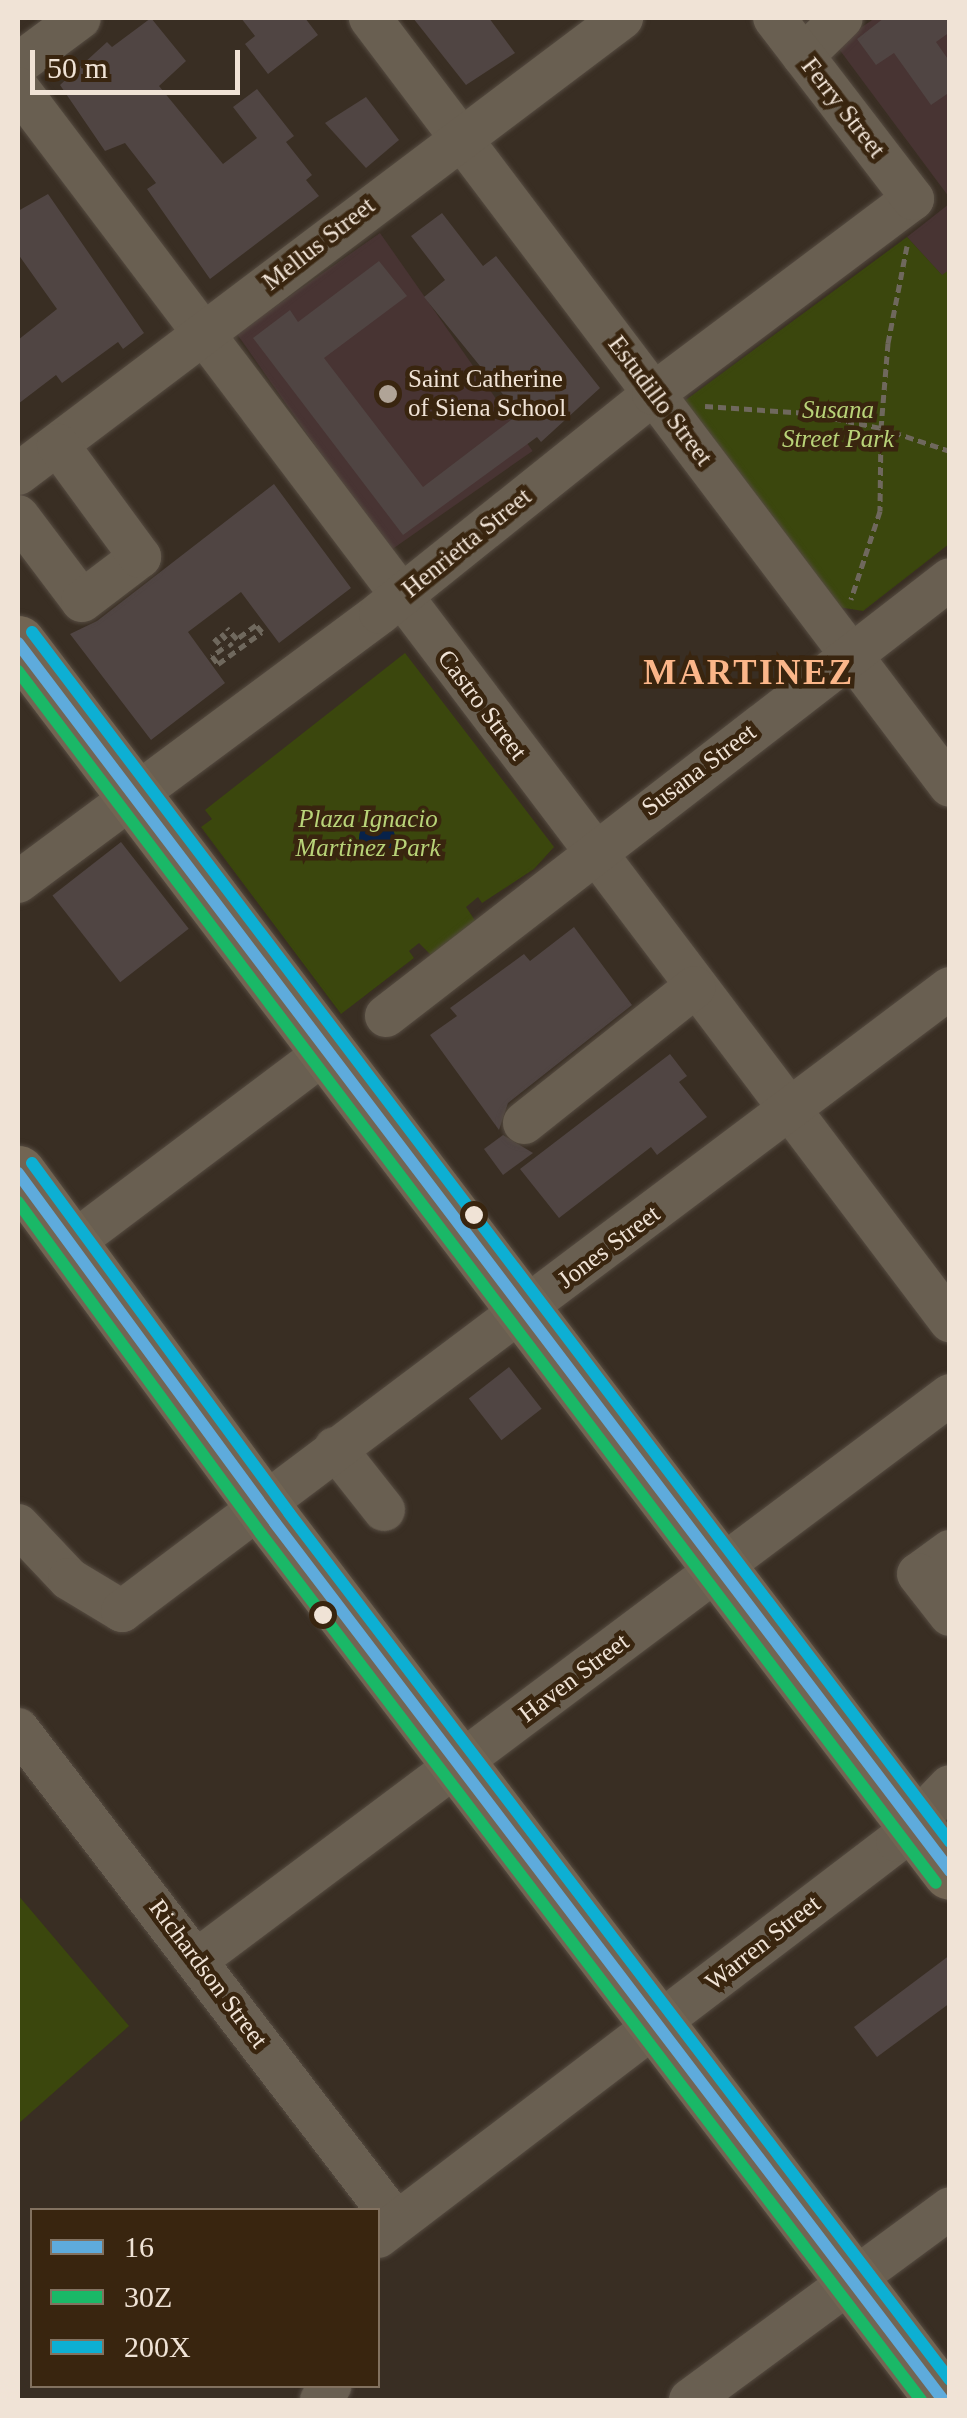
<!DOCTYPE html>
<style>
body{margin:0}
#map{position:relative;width:967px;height:2418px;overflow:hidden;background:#392e23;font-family:Georgia,serif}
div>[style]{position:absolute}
.education>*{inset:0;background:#483433;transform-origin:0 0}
.green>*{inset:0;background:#3b470d}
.water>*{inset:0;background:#07224a}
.round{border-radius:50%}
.building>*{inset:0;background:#504543;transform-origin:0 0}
.path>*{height:5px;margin-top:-2.5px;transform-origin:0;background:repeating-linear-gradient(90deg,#6f685d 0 8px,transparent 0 13px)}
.roads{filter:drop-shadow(0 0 2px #554b41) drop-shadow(0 0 2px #554b41)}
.minor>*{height:42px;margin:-21px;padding:0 21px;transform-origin:21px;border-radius:21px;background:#695f51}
.major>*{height:55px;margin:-27.5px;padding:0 27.5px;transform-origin:27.5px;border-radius:27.5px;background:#726553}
.bus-1>*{height:12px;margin:-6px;padding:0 6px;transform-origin:6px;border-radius:6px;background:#5eabdc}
.bus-2>*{height:12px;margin:-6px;padding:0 6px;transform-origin:6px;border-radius:6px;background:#1ab867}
.bus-3>*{height:12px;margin:-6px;padding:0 6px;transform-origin:6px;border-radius:6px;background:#0dafd3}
.dots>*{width:28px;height:28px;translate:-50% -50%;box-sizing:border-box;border:5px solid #39250f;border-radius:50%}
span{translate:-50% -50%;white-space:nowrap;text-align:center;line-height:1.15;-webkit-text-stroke:9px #39250f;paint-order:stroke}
.street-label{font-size:25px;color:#f0e3d6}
.poi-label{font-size:25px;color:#f0e3d6}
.left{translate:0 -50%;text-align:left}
.park-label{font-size:25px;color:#b8d378;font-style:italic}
.district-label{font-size:35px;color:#fbb689;font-weight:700;letter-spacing:2.5px}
.frame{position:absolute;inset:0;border:20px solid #f0e3d6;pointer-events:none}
.legend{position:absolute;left:30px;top:2208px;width:350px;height:180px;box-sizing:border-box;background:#39250f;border:2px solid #82715f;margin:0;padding:12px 18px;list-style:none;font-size:30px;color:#f0e3d6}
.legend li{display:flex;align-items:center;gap:20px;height:50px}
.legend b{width:50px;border:2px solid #82715f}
.scale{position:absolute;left:30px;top:50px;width:210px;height:45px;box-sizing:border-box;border:5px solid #f0e3d6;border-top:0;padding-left:12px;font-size:30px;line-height:35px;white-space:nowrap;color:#f0e3d6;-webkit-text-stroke:8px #39250f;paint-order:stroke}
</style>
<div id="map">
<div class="education">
<i style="clip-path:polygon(875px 18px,949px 18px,949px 197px,836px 45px)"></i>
<i style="clip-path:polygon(949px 204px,949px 283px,907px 237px)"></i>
<i style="left:380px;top:233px;width:266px;height:175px;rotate:55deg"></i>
</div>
<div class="green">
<i style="clip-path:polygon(907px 237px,942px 275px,949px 270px,949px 544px,863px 611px,838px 607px,683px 402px)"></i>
<i style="clip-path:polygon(405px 653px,554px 847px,534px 869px,482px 903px,478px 897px,466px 907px,478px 925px,434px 958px,419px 943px,409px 951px,414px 958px,341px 1014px,201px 827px,212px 819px,205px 810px)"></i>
<i style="clip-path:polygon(18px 1895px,129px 2026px,18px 2124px)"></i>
</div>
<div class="water">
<i class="round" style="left:359px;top:820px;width:36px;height:36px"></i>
</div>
<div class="building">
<i style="clip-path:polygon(151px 18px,186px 61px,159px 86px,223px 164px,257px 138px,233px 107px,257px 89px,294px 136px,286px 142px,312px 175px,306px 180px,319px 196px,210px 279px,147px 189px,156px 183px,125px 143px,105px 151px,60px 85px,107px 42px,112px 47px)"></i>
<i style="clip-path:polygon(241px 18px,305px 18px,318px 35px,268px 74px,245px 44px,255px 36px)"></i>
<i style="clip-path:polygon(413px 18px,489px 18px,515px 53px,466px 85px)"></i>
<i style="clip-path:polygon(884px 18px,950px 18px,950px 32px,936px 42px,950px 62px,950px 92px,931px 105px,894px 53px,876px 65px,857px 39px)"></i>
<i style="clip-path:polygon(366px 97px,399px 140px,366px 168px,325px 123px)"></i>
<i style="clip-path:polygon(48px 194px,144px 333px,123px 349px,118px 342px,62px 383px,56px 375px,18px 404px,18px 340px,57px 309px,18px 254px,18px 211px)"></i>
<i style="clip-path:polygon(442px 213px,483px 266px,496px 256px,600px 388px,541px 442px,537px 437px,403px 535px,253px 338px,290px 310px,298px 322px,379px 261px,407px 296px,324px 358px,423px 487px,519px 414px,424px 297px,445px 280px,411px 236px)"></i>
<i style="clip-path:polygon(274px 484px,351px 588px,279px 643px,241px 592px,188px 632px,225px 683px,151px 740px,70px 634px,97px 621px)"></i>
<i style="left:121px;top:842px;width:110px;height:87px;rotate:52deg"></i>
<i style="clip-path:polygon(574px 927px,632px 1005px,508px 1103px,499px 1130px,430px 1035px,457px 1016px,450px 1008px,524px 954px,530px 961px)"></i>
<i style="clip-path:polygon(670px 1054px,687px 1076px,679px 1082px,707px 1117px,657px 1155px,651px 1147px,559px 1218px,520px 1169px)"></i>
<i style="clip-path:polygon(503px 1135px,533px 1153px,503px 1175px,484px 1149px)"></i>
<i style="left:509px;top:1367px;width:53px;height:51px;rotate:52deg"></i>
<i style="clip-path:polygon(950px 1955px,950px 2003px,877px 2057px,854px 2027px)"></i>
</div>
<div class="path">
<i style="left:907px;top:246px;width:99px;rotate:101.1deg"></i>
<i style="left:888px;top:343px;width:85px;rotate:94.7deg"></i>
<i style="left:881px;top:428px;width:73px;rotate:18.4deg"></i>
<i style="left:705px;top:406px;width:103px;rotate:3.9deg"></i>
<i style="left:808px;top:413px;width:75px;rotate:11.6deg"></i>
<i style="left:881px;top:428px;width:83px;rotate:90.7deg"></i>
<i style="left:880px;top:511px;width:93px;rotate:108.2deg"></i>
<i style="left:221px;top:633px;width:17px;rotate:50deg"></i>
<i style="left:214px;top:638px;width:13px;rotate:48deg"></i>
<i style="left:223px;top:648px;width:14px;rotate:144deg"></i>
<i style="left:212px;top:656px;width:10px;rotate:53deg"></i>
<i style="left:218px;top:664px;width:54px;rotate:-36deg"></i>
<i style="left:262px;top:632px;width:9px;rotate:-131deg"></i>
<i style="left:256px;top:625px;width:24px;rotate:144deg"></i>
<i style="left:237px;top:639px;width:15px;rotate:-132deg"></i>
</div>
<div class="roads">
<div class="minor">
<i style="left:370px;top:18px;width:962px;rotate:52.94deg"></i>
<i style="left:803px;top:56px;width:54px;rotate:-44.3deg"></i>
<i style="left:18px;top:64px;width:77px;rotate:-36.6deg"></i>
<i style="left:18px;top:88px;width:1546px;rotate:52.92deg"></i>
<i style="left:18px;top:474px;width:757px;rotate:-37.05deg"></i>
<i style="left:18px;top:516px;width:106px;rotate:53deg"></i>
<i style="left:82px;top:601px;width:73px;rotate:-37.2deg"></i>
<i style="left:140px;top:557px;width:139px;rotate:-126.2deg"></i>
<i style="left:18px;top:882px;width:451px;rotate:-36.6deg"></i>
<i style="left:380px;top:613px;width:350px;rotate:-38.7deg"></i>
<i style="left:653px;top:394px;width:325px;rotate:-36.9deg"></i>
<i style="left:913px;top:199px;width:228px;rotate:-127.5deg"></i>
<i style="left:386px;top:1016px;width:713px;rotate:-37.77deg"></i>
<i style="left:524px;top:1123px;width:218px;rotate:-38.5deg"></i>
<i style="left:71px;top:1244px;width:319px;rotate:-37deg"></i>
<i style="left:335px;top:1448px;width:79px;rotate:51.7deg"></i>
<i style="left:18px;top:1525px;width:74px;rotate:46.6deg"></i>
<i style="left:69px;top:1579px;width:62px;rotate:31.1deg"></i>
<i style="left:122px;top:1611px;width:1036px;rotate:-36.96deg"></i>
<i style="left:950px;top:1551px;width:39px;rotate:144deg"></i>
<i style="left:918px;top:1574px;width:52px;rotate:52deg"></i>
<i style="left:18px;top:1729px;width:621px;rotate:52.52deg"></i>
<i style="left:198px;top:1959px;width:940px;rotate:-36.87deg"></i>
<i style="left:378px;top:2237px;width:653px;rotate:-37.34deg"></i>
<i style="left:897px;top:1841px;width:76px;rotate:-46.1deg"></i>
<i style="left:321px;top:2400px;width:17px;rotate:-57deg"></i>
<i style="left:690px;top:2400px;width:323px;rotate:-36.4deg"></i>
</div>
<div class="major">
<i style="left:18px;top:643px;width:1542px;rotate:52.83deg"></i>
<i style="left:18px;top:1173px;width:434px;rotate:53.7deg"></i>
<i style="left:275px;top:1523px;width:1102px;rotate:52.7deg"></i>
</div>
</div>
<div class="bus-1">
<i style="left:18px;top:643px;width:1542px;rotate:52.8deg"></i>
<i style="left:18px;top:1173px;width:434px;rotate:53.7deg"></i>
<i style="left:275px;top:1523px;width:1102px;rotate:52.7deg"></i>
</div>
<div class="bus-2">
<i style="left:18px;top:671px;width:1520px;rotate:52.86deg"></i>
<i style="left:18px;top:1202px;width:411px;rotate:53.8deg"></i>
<i style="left:261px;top:1534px;width:1089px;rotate:52.69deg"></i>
</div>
<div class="bus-3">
<i style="left:32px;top:632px;width:1519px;rotate:52.81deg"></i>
<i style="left:32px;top:1163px;width:434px;rotate:53.7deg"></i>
<i style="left:289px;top:1513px;width:1090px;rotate:52.68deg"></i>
</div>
<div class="dots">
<i style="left:388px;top:394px;background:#b0a497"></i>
<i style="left:474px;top:1215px;background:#f0e3d6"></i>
<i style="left:323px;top:1615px;background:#f0e3d6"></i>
</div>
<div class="street-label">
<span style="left:843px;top:108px;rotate:52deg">Ferry Street</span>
<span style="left:319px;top:244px;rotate:-38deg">Mellus Street</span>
<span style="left:660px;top:401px;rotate:53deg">Estudillo Street</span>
<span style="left:467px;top:543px;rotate:-39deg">Henrietta Street</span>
<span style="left:482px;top:705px;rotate:53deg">Castro Street</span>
<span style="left:699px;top:770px;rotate:-37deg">Susana Street</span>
<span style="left:609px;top:1247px;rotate:-37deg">Jones Street</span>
<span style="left:574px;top:1678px;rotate:-37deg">Haven Street</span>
<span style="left:763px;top:1943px;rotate:-38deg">Warren Street</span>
<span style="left:208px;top:1974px;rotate:53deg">Richardson Street</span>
</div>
<div class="poi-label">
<span class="left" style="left:408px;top:394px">Saint Catherine<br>of Siena School</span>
</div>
<div class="park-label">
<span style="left:838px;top:425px">Susana<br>Street Park</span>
<span style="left:368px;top:834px">Plaza Ignacio<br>Martinez Park</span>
</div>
<div class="district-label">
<span style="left:749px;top:673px">MARTINEZ</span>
</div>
<div class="frame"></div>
<ul class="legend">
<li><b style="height:12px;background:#5eabdc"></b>16</li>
<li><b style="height:12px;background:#1ab867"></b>30Z</li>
<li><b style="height:12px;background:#0dafd3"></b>200X</li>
</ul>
<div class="scale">50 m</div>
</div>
